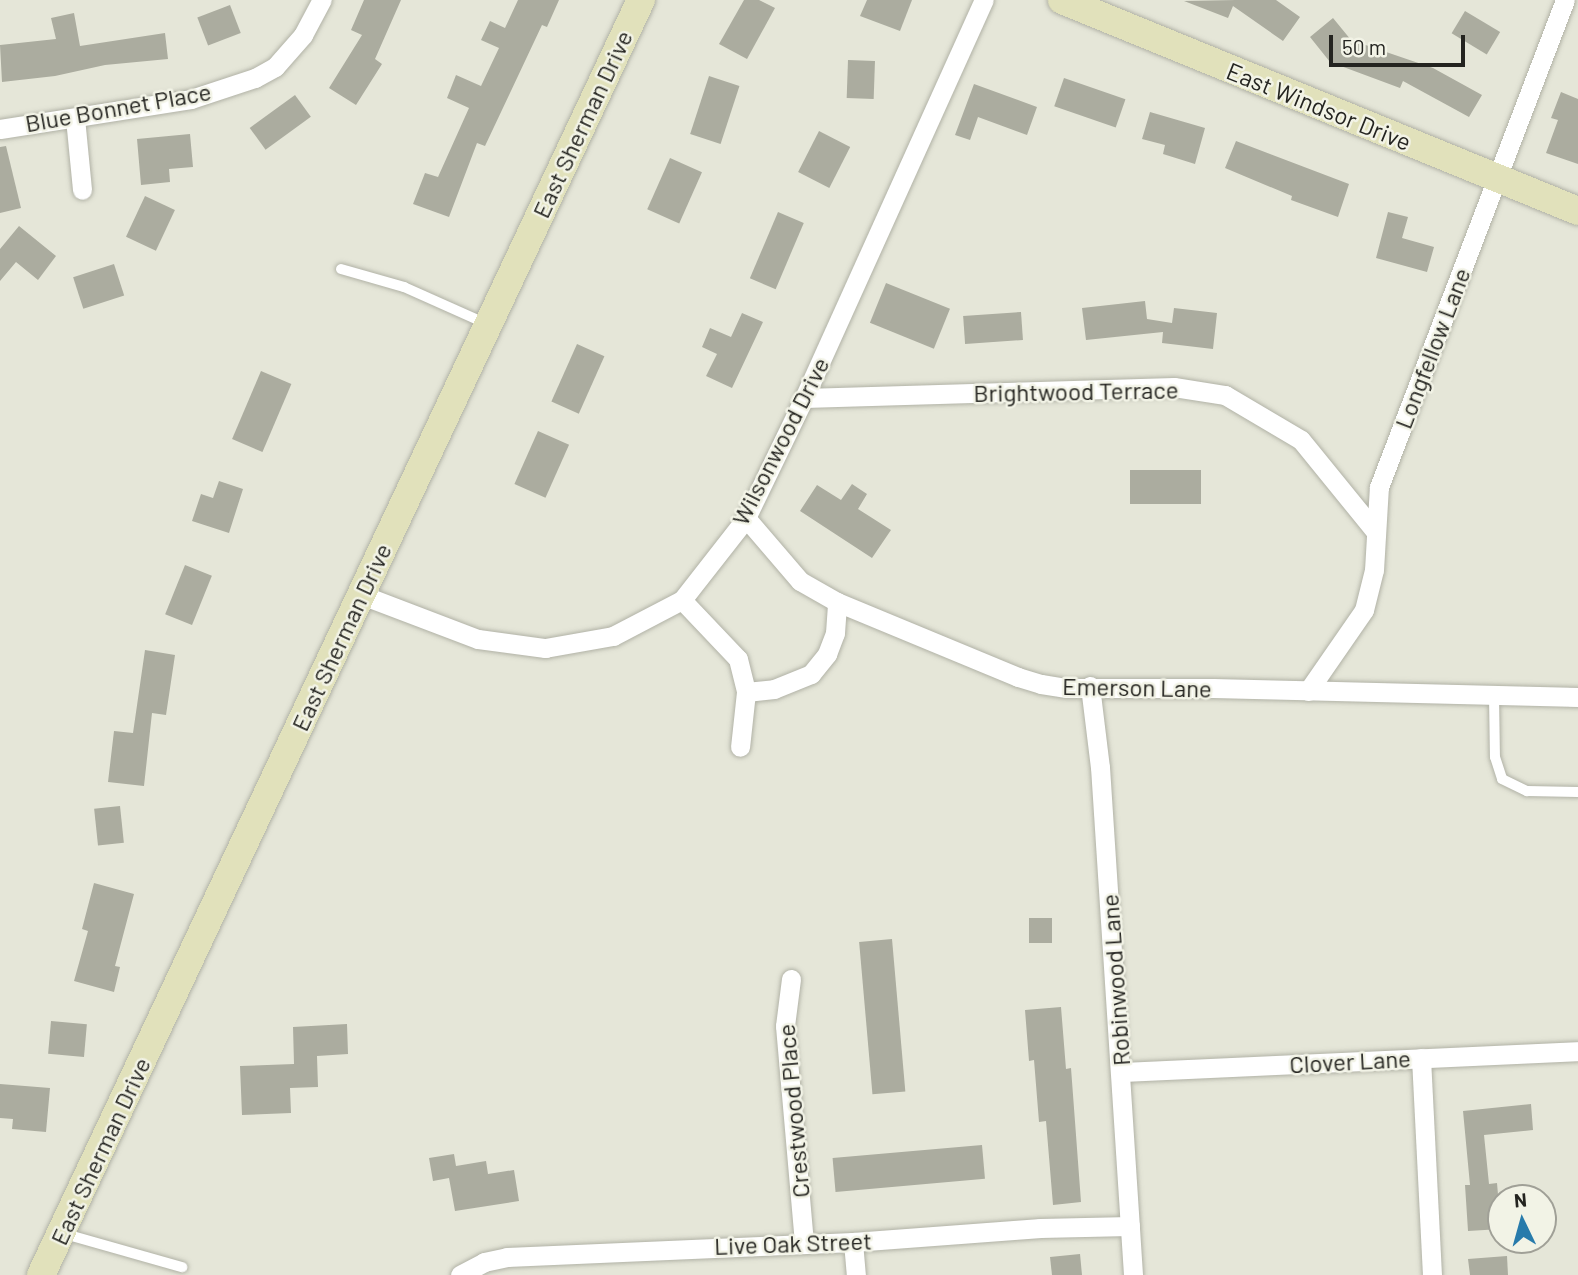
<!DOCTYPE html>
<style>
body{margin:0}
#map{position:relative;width:1578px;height:1275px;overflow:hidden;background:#e5e6d8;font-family:Barlow,sans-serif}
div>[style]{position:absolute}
.building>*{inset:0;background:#abac9f;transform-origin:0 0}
.roads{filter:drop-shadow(0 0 2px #b1b2a6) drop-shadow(0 0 2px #b1b2a6)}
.lane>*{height:10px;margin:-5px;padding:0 5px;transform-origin:5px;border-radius:5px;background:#fff}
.street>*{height:19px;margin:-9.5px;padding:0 9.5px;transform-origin:9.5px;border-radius:9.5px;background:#fff}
.secondary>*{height:28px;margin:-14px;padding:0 14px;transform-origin:14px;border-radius:14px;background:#e1e1bb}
span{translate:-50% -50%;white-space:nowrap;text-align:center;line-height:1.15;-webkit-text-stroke:5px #f2f3e6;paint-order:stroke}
.street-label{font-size:24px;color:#242420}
.north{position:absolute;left:1487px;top:1184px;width:70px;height:70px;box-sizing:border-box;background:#f2f3e6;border:2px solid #a0a097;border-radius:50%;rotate:355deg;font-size:19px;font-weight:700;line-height:28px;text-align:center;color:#242420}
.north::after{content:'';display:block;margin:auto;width:24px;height:32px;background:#287bab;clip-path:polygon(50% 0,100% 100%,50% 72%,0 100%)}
.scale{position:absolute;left:1329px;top:35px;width:136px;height:32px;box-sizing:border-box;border:4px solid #242420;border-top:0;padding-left:9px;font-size:21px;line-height:24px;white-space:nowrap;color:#242420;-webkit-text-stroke:5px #f2f3e6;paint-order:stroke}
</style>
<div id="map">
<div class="building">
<i style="clip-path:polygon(364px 0,401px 0,375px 59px,382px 64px,356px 105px,329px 88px,362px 35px,351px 30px)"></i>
<i style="clip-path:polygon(518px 0,559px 0,547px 27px,542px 25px,485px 146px,477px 143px,449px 217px,413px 204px,425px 173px,438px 177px,469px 108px,447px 98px,456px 75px,481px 86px,499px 48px,481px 40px,490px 21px,505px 28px)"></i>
<i style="clip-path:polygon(744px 0,759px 0,775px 8px,747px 59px,719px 44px)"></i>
<i style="clip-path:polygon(867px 0,912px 0,900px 31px,860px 16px)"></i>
<i style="clip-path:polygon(1236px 0,1276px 0,1300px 17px,1283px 41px,1233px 6px,1228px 18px,1184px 1px)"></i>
<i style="left:230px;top:5px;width:30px;height:35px;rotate:69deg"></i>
<i style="left:1465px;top:11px;width:41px;height:26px;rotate:31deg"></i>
<i style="clip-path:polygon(74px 13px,80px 46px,165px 33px,168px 59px,105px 65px,55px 76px,2px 82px,0 45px,56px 39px,51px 18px)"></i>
<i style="clip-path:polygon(1333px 18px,1351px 40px,1433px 68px,1482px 95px,1469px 117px,1403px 81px,1400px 88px,1330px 62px,1310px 37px)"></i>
<i style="left:848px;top:60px;width:27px;height:38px;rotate:2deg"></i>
<i style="left:709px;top:76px;width:32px;height:61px;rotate:18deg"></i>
<i style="left:1064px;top:78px;width:65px;height:30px;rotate:19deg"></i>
<i style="clip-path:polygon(974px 84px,1037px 107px,1027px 135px,978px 117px,970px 140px,955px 135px)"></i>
<i style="clip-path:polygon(1561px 92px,1578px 99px,1578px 164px,1546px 153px,1558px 120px,1551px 118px)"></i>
<i style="left:295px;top:95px;width:27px;height:56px;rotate:54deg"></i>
<i style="clip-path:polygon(1150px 112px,1205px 128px,1195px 164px,1163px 154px,1165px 145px,1142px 139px)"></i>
<i style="left:819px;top:131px;width:35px;height:46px;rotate:27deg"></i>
<i style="clip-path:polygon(190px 134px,193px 167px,169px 169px,170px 182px,141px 185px,137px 139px)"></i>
<i style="clip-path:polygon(1236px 141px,1349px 184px,1338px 217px,1291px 200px,1292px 196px,1225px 168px)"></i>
<i style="clip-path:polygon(6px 146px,21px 208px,0 213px,0 147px)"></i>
<i style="left:670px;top:158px;width:35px;height:56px;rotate:24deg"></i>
<i style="left:145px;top:196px;width:33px;height:45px;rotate:25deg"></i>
<i style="left:778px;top:212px;width:28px;height:72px;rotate:23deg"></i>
<i style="clip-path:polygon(1388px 212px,1408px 217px,1402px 238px,1434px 247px,1427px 272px,1376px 258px)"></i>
<i style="clip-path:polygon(19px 226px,56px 256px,38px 280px,16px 262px,0 281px,0 249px)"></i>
<i style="left:114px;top:264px;width:33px;height:43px;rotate:72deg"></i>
<i style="left:886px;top:283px;width:69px;height:43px;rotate:22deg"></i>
<i style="clip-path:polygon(1145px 301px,1147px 319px,1172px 323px,1174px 308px,1217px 313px,1213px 349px,1162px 343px,1163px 332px,1086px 340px,1082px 308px)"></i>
<i style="left:1021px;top:312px;width:28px;height:58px;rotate:86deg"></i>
<i style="clip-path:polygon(742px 313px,763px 322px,732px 388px,706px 376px,717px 354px,702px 347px,710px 328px,731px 337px)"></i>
<i style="left:577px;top:344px;width:30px;height:63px;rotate:24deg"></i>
<i style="left:261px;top:371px;width:33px;height:74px;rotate:23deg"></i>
<i style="left:538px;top:431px;width:34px;height:58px;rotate:24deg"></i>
<i style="left:1201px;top:470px;width:34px;height:71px;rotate:90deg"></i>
<i style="clip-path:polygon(219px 481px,243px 489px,229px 533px,192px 521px,201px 494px,213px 498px)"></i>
<i style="clip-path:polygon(852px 484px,867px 494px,858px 509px,891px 530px,872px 558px,800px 511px,817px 485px,841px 500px)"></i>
<i style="left:185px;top:565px;width:29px;height:53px;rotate:22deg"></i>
<i style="clip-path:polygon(145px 650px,175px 655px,166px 715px,152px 713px,144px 786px,108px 782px,114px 731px,133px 733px)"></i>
<i style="left:120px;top:806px;width:37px;height:26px;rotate:84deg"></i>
<i style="clip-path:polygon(94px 883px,134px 894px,115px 966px,120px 967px,114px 992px,74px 981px,88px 931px,82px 929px)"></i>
<i style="left:1029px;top:918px;width:23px;height:25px"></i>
<i style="left:892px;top:939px;width:153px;height:33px;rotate:85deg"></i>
<i style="clip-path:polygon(1061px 1007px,1066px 1069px,1071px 1068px,1081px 1202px,1053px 1205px,1046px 1121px,1039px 1122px,1034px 1060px,1029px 1061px,1025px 1010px)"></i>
<i style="left:51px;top:1021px;width:36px;height:33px;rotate:5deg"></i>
<i style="clip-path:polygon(347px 1024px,348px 1054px,317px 1056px,318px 1087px,290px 1088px,291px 1113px,242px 1115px,240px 1066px,294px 1064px,293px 1027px)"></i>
<i style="clip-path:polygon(0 1084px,50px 1088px,46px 1132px,12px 1129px,13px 1119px,0 1118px)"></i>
<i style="clip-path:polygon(1531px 1104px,1533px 1130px,1484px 1135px,1489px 1184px,1497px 1183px,1501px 1229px,1468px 1231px,1465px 1185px,1470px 1185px,1463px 1111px)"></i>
<i style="left:982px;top:1145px;width:34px;height:150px;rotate:85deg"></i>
<i style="clip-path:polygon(454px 1154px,456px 1166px,486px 1161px,488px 1174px,514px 1170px,519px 1201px,455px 1211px,449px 1178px,433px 1181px,429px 1158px)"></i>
<i style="clip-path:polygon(1080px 1254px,1082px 1275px,1052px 1275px,1050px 1257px)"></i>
<i style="clip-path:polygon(1507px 1256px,1508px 1275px,1470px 1275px,1468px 1259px)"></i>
</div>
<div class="roads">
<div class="lane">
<i style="left:341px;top:269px;width:66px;rotate:15.9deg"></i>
<i style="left:404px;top:287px;width:89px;rotate:24deg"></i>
<i style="left:1494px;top:696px;width:61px;rotate:89.1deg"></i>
<i style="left:1495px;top:757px;width:23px;rotate:72deg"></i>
<i style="left:1502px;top:779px;width:28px;rotate:26deg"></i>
<i style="left:1527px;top:791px;width:51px;rotate:1.1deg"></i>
<i style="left:65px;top:1234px;width:122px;rotate:15.8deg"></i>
</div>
<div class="street">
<i style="left:75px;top:118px;width:72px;rotate:84.4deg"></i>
<i style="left:0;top:129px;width:193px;rotate:-8.9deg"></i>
<i style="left:191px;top:99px;width:67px;rotate:-18.2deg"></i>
<i style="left:255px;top:78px;width:23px;rotate:-29deg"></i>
<i style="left:275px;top:67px;width:43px;rotate:-48.8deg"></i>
<i style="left:303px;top:35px;width:40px;rotate:-62deg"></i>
<i style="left:804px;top:398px;width:370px;rotate:-1.7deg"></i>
<i style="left:1174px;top:387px;width:52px;rotate:8.9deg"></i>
<i style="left:1225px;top:395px;width:88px;rotate:30.6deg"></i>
<i style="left:1301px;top:440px;width:117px;rotate:50.9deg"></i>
<i style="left:746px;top:518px;width:83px;rotate:49.4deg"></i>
<i style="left:800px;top:581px;width:43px;rotate:29.6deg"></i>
<i style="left:837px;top:602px;width:196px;rotate:22.5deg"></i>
<i style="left:1018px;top:677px;width:24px;rotate:17deg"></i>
<i style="left:1041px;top:684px;width:26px;rotate:9deg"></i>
<i style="left:1067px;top:688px;width:146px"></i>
<i style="left:1213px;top:688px;width:365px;rotate:1.4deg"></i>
<i style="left:362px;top:595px;width:124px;rotate:20.8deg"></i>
<i style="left:478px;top:639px;width:68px;rotate:7.7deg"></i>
<i style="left:545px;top:648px;width:69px;rotate:-10deg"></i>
<i style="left:613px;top:636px;width:78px;rotate:-27.6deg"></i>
<i style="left:682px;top:600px;width:104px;rotate:-52deg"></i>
<i style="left:746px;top:518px;width:133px;rotate:-64.2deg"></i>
<i style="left:804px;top:398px;width:437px;rotate:-65.7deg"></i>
<i style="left:682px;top:600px;width:81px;rotate:46.5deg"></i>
<i style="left:738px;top:659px;width:34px;rotate:76deg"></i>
<i style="left:746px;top:692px;width:55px;rotate:96.2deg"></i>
<i style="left:1090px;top:686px;width:82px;rotate:83deg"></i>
<i style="left:1100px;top:767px;width:509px;rotate:86.28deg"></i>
<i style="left:1308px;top:691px;width:98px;rotate:-55.3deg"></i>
<i style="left:1364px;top:610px;width:41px;rotate:-76deg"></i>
<i style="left:1374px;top:570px;width:83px;rotate:-86.6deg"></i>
<i style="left:1379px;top:487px;width:521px;rotate:-69.1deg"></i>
<i style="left:746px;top:692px;width:28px;rotate:-6deg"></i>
<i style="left:774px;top:689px;width:40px;rotate:-22deg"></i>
<i style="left:811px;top:674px;width:26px;rotate:-51deg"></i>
<i style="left:827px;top:654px;width:22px;rotate:-69deg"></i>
<i style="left:835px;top:633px;width:31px;rotate:-86deg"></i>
<i style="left:791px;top:979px;width:47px;rotate:97.3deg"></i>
<i style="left:785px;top:1026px;width:218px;rotate:85deg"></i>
<i style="left:1421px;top:1058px;width:217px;rotate:87.1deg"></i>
<i style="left:1121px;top:1072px;width:457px;rotate:-2.6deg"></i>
<i style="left:853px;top:1242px;width:33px;rotate:85deg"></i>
<i style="left:460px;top:1275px;width:27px;rotate:-28deg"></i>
<i style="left:484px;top:1262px;width:24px;rotate:-12deg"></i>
<i style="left:507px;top:1257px;width:346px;rotate:-2.5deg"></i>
<i style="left:853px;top:1242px;width:188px;rotate:-4.3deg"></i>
<i style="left:1040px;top:1228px;width:90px;rotate:-1.3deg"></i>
</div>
<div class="secondary">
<i style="left:1062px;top:0;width:557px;rotate:22.24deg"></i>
<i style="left:41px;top:1275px;width:1409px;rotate:-64.8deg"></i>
</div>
</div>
<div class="street-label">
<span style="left:1319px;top:106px;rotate:22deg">East Windsor Drive</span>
<span style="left:118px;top:107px;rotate:-10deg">Blue Bonnet Place</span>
<span style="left:582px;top:124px;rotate:-65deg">East Sherman Drive</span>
<span style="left:1432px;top:348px;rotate:-69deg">Longfellow Lane</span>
<span style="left:1076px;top:391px;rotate:-1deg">Brightwood Terrace</span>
<span style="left:780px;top:441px;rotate:-63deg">Wilsonwood Drive</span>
<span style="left:341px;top:637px;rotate:-65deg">East Sherman Drive</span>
<span style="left:1137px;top:687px;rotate:1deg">Emerson Lane</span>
<span style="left:1115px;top:980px;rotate:-94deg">Robinwood Lane</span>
<span style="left:1350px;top:1061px;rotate:-3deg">Clover Lane</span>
<span style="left:793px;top:1111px;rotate:-95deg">Crestwood Place</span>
<span style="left:100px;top:1151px;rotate:-65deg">East Sherman Drive</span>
<span style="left:793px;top:1243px;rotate:-2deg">Live Oak Street</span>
</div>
<div class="north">N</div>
<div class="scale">50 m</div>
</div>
